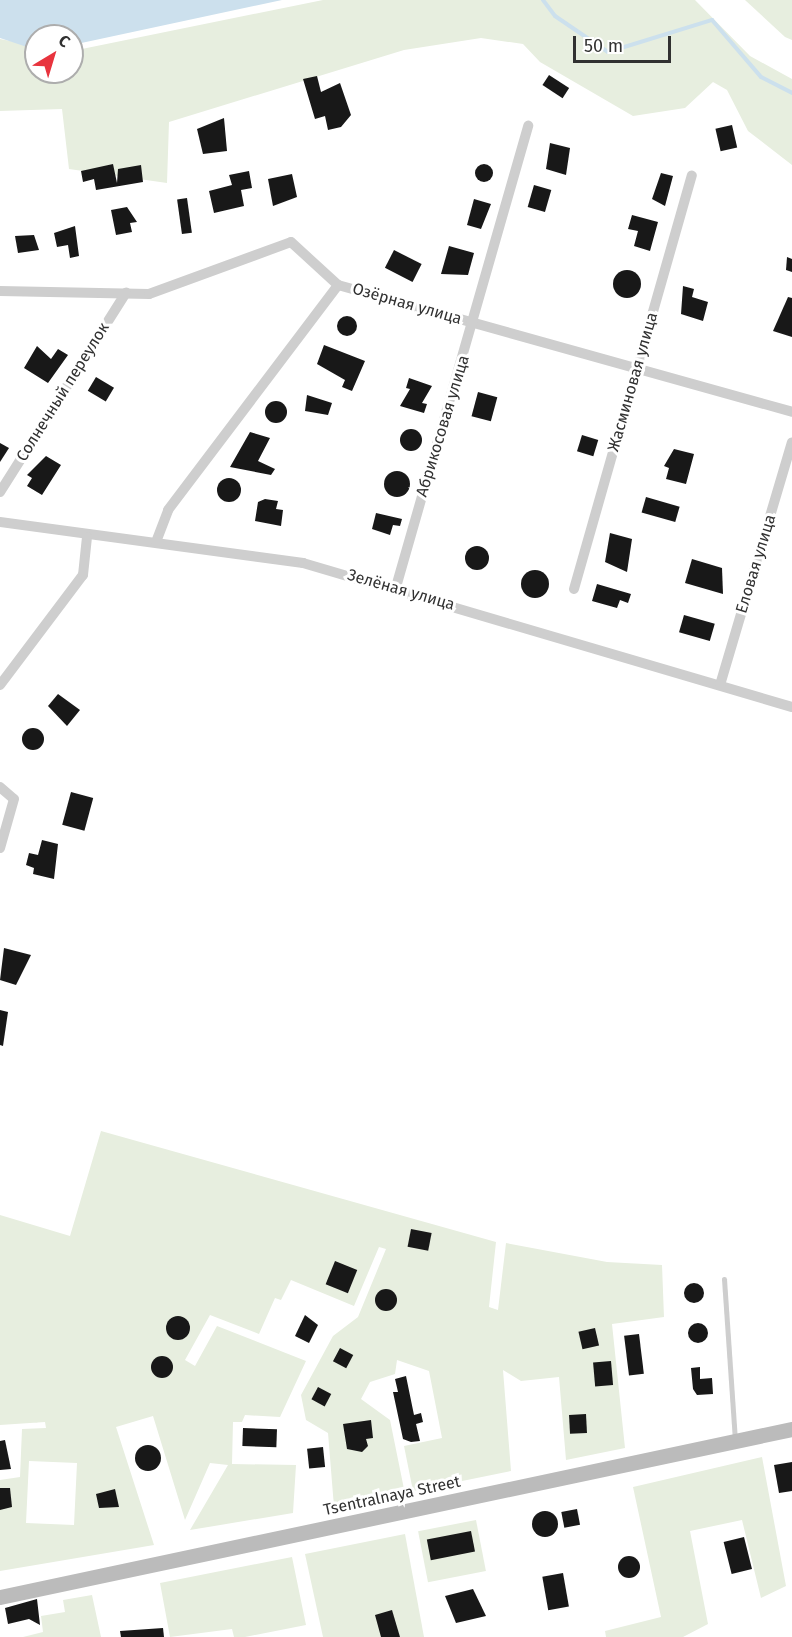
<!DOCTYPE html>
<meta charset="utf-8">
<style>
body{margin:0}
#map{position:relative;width:792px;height:1637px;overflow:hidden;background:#fff;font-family:"Fira Sans",sans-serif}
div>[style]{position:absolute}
.green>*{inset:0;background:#e7eedf;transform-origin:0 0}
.water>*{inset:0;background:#cce0ed}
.stream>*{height:4px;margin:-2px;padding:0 2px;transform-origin:2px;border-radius:2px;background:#cce0ed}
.building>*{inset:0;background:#181818;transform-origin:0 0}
.round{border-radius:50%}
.service>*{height:5px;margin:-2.5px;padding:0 2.5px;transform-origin:2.5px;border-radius:2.5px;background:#cecece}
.minor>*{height:10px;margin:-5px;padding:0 5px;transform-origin:5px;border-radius:5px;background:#cecece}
.secondary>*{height:15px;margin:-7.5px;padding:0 7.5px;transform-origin:7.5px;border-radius:7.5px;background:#bbb}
span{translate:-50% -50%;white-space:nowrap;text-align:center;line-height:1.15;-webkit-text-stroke:6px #fff;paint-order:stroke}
.street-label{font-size:16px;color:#313131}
.north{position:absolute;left:24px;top:24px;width:60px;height:60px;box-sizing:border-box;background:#fff;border:2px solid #adadad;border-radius:50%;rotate:38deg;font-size:16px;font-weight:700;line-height:24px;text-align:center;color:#313131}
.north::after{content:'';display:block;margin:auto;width:21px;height:27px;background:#e8343e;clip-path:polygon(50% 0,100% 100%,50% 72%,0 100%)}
.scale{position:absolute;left:573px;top:36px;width:98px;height:27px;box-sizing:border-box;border:3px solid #313131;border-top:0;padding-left:8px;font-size:18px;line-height:21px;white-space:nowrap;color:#313131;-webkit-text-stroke:4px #fff;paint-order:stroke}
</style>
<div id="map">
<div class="green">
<i style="clip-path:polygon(323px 0,695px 0,750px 56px,792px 79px,792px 165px,748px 131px,727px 90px,713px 82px,685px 108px,633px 116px,540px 62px,523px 44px,481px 38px,404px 50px,169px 122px,167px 183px,69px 169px,62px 109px,0 111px,0 39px,36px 46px,36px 72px,72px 72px,72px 51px)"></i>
<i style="clip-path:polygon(745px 0,792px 0,792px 40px,785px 37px)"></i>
<i style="clip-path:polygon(evenodd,101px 1131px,496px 1242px,489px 1307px,498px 1310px,506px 1243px,607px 1262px,662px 1265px,664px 1317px,612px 1324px,625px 1448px,566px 1460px,559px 1377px,521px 1381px,503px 1370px,511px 1471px,413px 1491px,404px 1446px,442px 1438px,429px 1371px,397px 1360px,395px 1374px,370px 1382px,361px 1399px,390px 1420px,405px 1494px,334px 1507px,328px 1433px,306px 1420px,301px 1395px,333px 1336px,358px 1317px,386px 1249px,379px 1247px,354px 1306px,291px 1280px,281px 1300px,275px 1298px,259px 1334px,210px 1315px,185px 1360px,195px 1366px,217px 1326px,306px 1361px,280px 1417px,245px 1415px,242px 1422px,233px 1422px,232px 1464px,296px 1465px,293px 1513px,190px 1530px,228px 1465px,210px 1463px,185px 1520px,153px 1416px,116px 1427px,154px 1545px,0 1571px,0 1480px,20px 1477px,22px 1429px,46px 1428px,45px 1422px,0 1425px,0 1215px,70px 1236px,101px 1131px,29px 1461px,77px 1463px,74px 1525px,26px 1523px,29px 1461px)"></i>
<i style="clip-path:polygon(762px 1457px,786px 1586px,761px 1598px,742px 1520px,690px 1531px,708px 1624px,683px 1637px,606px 1637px,605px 1631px,661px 1617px,633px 1487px)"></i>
<i style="left:476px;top:1520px;width:52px;height:59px;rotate:79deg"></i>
<i style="clip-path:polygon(405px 1534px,424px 1637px,323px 1637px,305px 1554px)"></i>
<i style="clip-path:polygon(292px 1557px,306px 1625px,245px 1637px,234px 1637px,232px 1629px,170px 1637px,160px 1583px)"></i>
<i style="clip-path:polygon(92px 1595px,101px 1637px,23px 1637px,43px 1632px,41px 1616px,65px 1612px,63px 1600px)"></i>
</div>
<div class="water">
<i style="clip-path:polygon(0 0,282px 0,72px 45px,72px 36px,36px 36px,36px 50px,0 38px)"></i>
</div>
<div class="stream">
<i style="left:543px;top:0;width:20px;rotate:53deg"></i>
<i style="left:555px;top:16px;width:64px;rotate:34.2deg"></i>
<i style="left:608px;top:52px;width:109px;rotate:-17.1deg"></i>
<i style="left:712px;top:20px;width:75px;rotate:49.3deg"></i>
<i style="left:761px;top:77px;width:35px;rotate:27deg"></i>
</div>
<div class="building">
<i style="left:549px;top:75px;width:24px;height:12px;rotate:33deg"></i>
<i style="clip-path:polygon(317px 76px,321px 92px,340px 83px,351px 115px,341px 127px,328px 130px,325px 116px,315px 119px,303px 79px)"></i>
<i style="clip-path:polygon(224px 118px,227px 151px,203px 154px,197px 129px)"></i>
<i style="left:732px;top:125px;width:23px;height:17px;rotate:77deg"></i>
<i style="clip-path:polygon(550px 143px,570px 148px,566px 175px,546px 169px)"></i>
<i style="clip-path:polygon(113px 164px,117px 183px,118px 169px,141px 165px,143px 182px,96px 190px,94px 179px,83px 182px,81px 171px)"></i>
<i class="round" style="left:475px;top:164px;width:18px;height:18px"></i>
<i style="clip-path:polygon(249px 171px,252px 188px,241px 190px,244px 206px,214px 213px,209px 191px,232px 185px,229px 175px)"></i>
<i style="clip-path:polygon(661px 173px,673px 176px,665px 206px,652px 199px)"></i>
<i style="clip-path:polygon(292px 174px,297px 197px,273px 206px,268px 179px)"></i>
<i style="left:534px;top:185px;width:18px;height:23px;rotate:16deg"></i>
<i style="left:187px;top:198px;width:35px;height:10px;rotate:82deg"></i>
<i style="clip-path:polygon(474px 199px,491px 204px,481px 229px,467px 225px)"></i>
<i style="clip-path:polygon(127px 207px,137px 222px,130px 223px,132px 232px,116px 235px,111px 210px)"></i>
<i style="clip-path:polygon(632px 215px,658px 222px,650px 251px,634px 246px,638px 231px,628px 229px)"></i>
<i style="clip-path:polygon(75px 226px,79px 256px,70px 258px,68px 245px,57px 247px,54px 233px)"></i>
<i style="clip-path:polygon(34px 235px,39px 250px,18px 253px,15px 236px)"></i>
<i style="clip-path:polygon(449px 246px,474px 253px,468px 275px,441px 274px)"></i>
<i style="left:394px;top:250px;width:31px;height:20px;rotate:27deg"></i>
<i style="clip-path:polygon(787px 257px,792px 259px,792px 272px,786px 270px)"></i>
<i class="round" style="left:613px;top:270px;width:28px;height:28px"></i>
<i style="clip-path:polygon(683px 286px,694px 289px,692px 297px,708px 302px,703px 321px,681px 314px)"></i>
<i style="clip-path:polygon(788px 297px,792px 298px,792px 337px,773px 331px)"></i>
<i class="round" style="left:337px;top:316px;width:20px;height:20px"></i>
<i style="clip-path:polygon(324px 345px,365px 361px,352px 391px,342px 387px,345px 380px,317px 364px)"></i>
<i style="clip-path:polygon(37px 346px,51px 359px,58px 349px,68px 355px,48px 383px,24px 368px)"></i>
<i style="left:96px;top:377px;width:21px;height:16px;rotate:31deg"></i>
<i style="clip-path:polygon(409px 378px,432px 386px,422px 403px,427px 404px,424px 413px,400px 406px,410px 389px,406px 388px)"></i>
<i style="left:478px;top:392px;width:20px;height:25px;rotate:15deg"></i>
<i style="clip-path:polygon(307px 395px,332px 403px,328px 415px,305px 411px)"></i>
<i class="round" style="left:265px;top:401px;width:22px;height:22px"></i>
<i class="round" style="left:400px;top:429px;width:22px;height:22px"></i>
<i style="clip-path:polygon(250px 432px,270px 438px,258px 461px,275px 469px,271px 475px,230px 467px)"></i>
<i style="left:582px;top:435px;width:17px;height:17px;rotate:17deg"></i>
<i style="clip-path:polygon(0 443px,9px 448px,0 462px)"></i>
<i style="clip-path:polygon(674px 449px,694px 454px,686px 484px,666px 479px,669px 468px,664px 466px)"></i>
<i style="clip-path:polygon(46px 456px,61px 465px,42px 495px,27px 486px,32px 478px,27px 475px)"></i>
<i class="round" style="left:384px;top:471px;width:26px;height:26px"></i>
<i class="round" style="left:217px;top:478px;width:24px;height:24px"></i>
<i style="left:646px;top:497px;width:35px;height:16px;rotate:16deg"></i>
<i style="clip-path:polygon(265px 499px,278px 501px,276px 509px,283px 510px,281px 526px,255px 521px,258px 502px)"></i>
<i style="clip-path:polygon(376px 513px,402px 519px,400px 526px,393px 525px,390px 535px,372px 529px)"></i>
<i style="clip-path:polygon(610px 533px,632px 539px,627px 572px,605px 562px)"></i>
<i class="round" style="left:465px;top:546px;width:24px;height:24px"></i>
<i style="clip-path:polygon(692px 559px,722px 568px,723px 594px,685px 583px)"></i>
<i class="round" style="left:521px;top:570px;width:28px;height:28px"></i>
<i style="clip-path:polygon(597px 584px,631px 594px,628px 603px,620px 600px,617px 608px,592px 601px)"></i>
<i style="left:684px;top:615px;width:32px;height:18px;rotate:16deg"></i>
<i style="clip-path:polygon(58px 694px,80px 710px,67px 726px,48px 706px)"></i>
<i class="round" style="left:22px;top:728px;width:22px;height:22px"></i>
<i style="left:71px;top:792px;width:23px;height:34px;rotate:15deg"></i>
<i style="clip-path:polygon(42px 840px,58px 844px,54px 879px,33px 874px,34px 868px,26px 865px,29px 853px,38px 855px)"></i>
<i style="clip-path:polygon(4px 948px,31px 955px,16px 985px,0 980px)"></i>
<i style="clip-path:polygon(0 1010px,8px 1012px,3px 1046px,0 1045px)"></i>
<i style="left:411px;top:1229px;width:21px;height:18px;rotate:11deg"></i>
<i style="left:335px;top:1261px;width:24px;height:25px;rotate:22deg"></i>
<i class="round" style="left:684px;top:1283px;width:20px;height:20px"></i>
<i class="round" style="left:375px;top:1289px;width:22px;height:22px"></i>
<i style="clip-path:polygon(305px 1315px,318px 1325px,309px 1343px,295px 1336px)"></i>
<i class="round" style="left:166px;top:1316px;width:24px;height:24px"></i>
<i class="round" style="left:688px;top:1323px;width:20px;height:20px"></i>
<i style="left:595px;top:1328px;width:18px;height:17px;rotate:77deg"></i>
<i style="left:639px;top:1334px;width:40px;height:15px;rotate:83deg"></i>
<i style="left:340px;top:1348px;width:15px;height:15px;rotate:28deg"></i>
<i class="round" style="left:151px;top:1356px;width:22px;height:22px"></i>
<i style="left:611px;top:1361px;width:24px;height:18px;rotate:85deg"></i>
<i style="clip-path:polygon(700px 1367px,700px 1379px,712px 1378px,713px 1394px,697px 1395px,693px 1389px,691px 1368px)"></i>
<i style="clip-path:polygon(406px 1376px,414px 1415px,421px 1413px,423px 1422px,416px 1424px,420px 1441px,411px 1442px,403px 1439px,393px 1392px,398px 1392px,395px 1379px)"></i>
<i style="left:318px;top:1387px;width:15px;height:14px;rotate:28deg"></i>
<i style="left:586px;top:1414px;width:19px;height:17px;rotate:87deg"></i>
<i style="clip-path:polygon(371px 1420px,373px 1438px,366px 1439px,368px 1446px,362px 1452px,347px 1449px,343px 1424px)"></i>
<i style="left:243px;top:1428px;width:34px;height:18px;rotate:2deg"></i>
<i style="clip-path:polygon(5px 1440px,11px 1469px,0 1470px,0 1441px)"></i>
<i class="round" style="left:135px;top:1445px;width:26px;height:26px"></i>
<i style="left:323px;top:1447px;width:20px;height:16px;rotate:84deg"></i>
<i style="clip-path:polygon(792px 1462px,792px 1491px,779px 1493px,774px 1465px)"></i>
<i style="clip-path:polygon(0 1488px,10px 1488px,12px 1507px,0 1510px)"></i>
<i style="clip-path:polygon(115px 1489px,119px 1507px,99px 1508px,96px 1494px)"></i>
<i style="left:577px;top:1509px;width:16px;height:16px;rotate:79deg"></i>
<i class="round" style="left:532px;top:1511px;width:26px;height:26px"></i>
<i style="left:471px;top:1531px;width:21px;height:45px;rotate:79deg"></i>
<i style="left:744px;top:1537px;width:33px;height:21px;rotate:76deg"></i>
<i class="round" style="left:618px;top:1556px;width:22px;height:22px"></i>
<i style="left:563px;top:1573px;width:34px;height:21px;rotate:80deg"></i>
<i style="clip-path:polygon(473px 1589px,486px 1616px,456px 1623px,445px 1596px)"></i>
<i style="clip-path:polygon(37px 1599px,40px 1625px,29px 1619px,8px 1624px,5px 1608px)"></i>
<i style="clip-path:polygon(392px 1610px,400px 1637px,381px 1637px,375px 1615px)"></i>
<i style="clip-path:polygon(163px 1628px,164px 1637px,121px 1637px,120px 1631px)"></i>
</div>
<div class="service">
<i style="left:724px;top:1279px;width:160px;rotate:86.1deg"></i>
</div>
<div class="minor">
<i style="left:0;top:291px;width:149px;rotate:1.2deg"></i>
<i style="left:149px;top:294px;width:151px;rotate:-20.1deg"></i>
<i style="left:291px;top:242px;width:64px;rotate:42.5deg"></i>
<i style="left:338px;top:285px;width:471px;rotate:15.6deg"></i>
<i style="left:0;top:492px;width:236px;rotate:-57.7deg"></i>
<i style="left:0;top:522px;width:306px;rotate:7.7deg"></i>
<i style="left:303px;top:563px;width:510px;rotate:16.41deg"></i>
<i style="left:156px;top:542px;width:34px;rotate:-69deg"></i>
<i style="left:168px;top:510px;width:282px;rotate:-52.9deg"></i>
<i style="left:396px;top:587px;width:480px;rotate:-74deg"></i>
<i style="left:574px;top:589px;width:430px;rotate:-74.1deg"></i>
<i style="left:0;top:685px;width:138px;rotate:-53deg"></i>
<i style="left:83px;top:575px;width:38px;rotate:-84deg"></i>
<i style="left:720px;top:685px;width:253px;rotate:-73.5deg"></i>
<i style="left:0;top:787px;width:18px;rotate:41deg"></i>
<i style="left:14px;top:799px;width:51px;rotate:105.9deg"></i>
</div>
<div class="secondary">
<i style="left:0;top:1597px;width:810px;rotate:-11.98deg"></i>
</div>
<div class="street-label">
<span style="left:407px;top:304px;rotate:16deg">Озёрная улица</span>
<span style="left:633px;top:382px;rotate:-74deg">Жасминовая улица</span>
<span style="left:63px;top:392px;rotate:-58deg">Солнечный переулок</span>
<span style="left:443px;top:426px;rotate:-73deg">Абрикосовая улица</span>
<span style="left:756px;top:564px;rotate:-73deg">Еловая улица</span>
<span style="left:401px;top:590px;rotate:16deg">Зелёная улица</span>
<span style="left:392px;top:1496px;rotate:-12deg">Tsentralnaya Street</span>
</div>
<div class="north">С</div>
<div class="scale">50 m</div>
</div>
